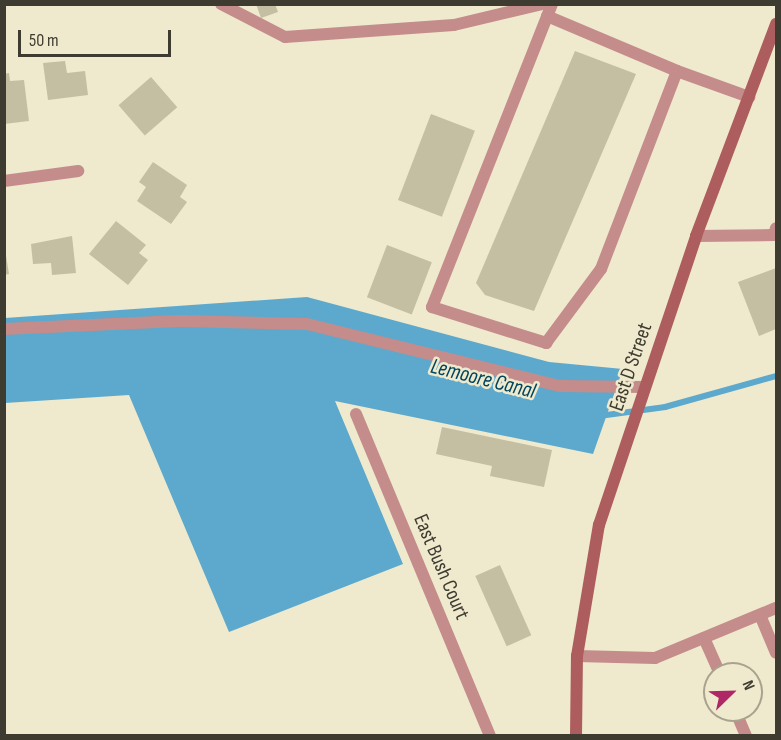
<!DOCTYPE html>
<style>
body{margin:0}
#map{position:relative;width:781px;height:740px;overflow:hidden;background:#efe9cd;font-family:"Sofia Sans Condensed",sans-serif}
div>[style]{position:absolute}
.water>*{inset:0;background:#5ca9cd}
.stream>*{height:6px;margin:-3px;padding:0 3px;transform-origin:3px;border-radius:3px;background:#5ca9cd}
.building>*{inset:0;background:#c4bea3;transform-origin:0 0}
.lane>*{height:12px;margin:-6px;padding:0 6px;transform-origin:6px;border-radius:6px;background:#c48c8b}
.street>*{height:12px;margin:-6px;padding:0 6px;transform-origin:6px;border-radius:6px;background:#c48c8b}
.secondary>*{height:12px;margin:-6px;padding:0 6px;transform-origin:6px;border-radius:6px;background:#ad5d5e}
span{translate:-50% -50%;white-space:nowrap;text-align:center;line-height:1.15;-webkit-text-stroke:5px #efe9cd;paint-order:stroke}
.street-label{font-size:21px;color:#3e3b30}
.water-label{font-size:22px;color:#00455e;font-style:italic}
.frame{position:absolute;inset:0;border:6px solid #3e3b30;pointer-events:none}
.north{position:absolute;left:703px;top:662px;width:60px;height:60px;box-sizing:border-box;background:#efe9cd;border:2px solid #a8a38e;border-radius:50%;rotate:67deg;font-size:16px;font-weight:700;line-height:24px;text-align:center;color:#3e3b30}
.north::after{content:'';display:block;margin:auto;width:21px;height:27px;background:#b02767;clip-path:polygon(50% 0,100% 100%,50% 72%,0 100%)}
.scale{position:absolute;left:18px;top:30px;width:153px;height:27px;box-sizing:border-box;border:3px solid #3e3b30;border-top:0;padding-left:8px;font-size:18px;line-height:21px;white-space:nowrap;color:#3e3b30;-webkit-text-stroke:4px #efe9cd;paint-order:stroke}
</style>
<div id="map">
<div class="water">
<i style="clip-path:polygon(307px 297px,549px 362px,623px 369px,593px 454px,335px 401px,403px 564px,229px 632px,129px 395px,5px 403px,5px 318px)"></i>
</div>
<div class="stream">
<i style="left:599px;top:416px;width:67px;rotate:-7.8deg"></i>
<i style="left:665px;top:407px;width:115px;rotate:-15.6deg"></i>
</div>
<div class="building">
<i style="clip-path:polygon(256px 4px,275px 4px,278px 12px,261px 18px)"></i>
<i style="clip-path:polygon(575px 51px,636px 74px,534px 311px,485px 295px,476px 283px)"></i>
<i style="clip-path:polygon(65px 61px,67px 73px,85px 71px,88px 95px,48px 100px,43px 63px)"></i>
<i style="clip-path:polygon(9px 73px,10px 81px,24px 80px,29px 121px,4px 124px,4px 74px)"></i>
<i style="left:151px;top:77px;width:40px;height:43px;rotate:49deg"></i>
<i style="left:431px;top:114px;width:47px;height:92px;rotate:21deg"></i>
<i style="clip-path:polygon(153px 162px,187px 185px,180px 197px,187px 202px,171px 224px,137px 201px,146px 187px,139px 182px)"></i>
<i style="clip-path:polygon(116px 221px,146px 245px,139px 253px,148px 260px,128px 285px,89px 254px)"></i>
<i style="clip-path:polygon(72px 236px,76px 273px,52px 275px,51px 263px,33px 264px,31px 244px)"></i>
<i style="clip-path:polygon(4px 243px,9px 274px,4px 275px)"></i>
<i style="left:387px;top:245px;width:48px;height:56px;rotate:21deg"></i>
<i style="clip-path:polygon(776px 268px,776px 329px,759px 336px,738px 282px)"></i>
<i style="clip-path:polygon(442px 427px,552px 450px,544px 487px,490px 476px,492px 466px,436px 454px)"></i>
<i style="left:500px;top:565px;width:77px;height:27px;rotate:66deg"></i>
</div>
<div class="lane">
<i style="left:552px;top:4px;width:326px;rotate:111.6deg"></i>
<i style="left:432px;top:307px;width:120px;rotate:17.5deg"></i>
<i style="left:546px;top:343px;width:92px;rotate:-53.4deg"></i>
<i style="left:601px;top:269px;width:212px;rotate:-69deg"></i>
<i style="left:677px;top:71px;width:77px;rotate:19.9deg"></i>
<i style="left:547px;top:16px;width:141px;rotate:22.9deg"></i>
<i style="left:696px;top:236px;width:78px;rotate:-0.7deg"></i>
<i style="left:774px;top:235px;width:7px;rotate:-74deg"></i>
<i style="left:4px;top:329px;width:175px;rotate:-2.6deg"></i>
<i style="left:179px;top:321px;width:128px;rotate:1.3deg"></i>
<i style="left:307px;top:324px;width:260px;rotate:13.8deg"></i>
<i style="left:560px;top:386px;width:84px;rotate:0.7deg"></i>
<i style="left:760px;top:615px;width:41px;rotate:67.2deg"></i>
<i style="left:704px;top:638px;width:39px;rotate:66deg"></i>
<i style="left:577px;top:656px;width:78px;rotate:1.5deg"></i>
<i style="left:655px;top:658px;width:131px;rotate:-22.5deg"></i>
<i style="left:735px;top:710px;width:28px;rotate:67deg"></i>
</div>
<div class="street">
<i style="left:221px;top:4px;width:72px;rotate:27.3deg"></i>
<i style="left:285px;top:37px;width:169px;rotate:-4.1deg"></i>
<i style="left:454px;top:25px;width:90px;rotate:-13.4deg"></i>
<i style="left:4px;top:181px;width:75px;rotate:-7.7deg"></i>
<i style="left:356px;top:414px;width:349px;rotate:67.4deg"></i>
</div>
<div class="secondary">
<i style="left:576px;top:736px;width:80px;rotate:-89.3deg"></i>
<i style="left:577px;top:656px;width:133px;rotate:-80.5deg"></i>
<i style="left:599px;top:525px;width:305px;rotate:-71.4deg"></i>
<i style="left:696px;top:236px;width:227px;rotate:-69.3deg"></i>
</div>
<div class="street-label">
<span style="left:631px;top:367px;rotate:-71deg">East D Street</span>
<span style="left:441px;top:567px;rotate:67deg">East Bush Court</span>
</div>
<div class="water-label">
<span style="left:483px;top:379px;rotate:14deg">Lemoore Canal</span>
</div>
<div class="frame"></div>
<div class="north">N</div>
<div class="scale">50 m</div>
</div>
